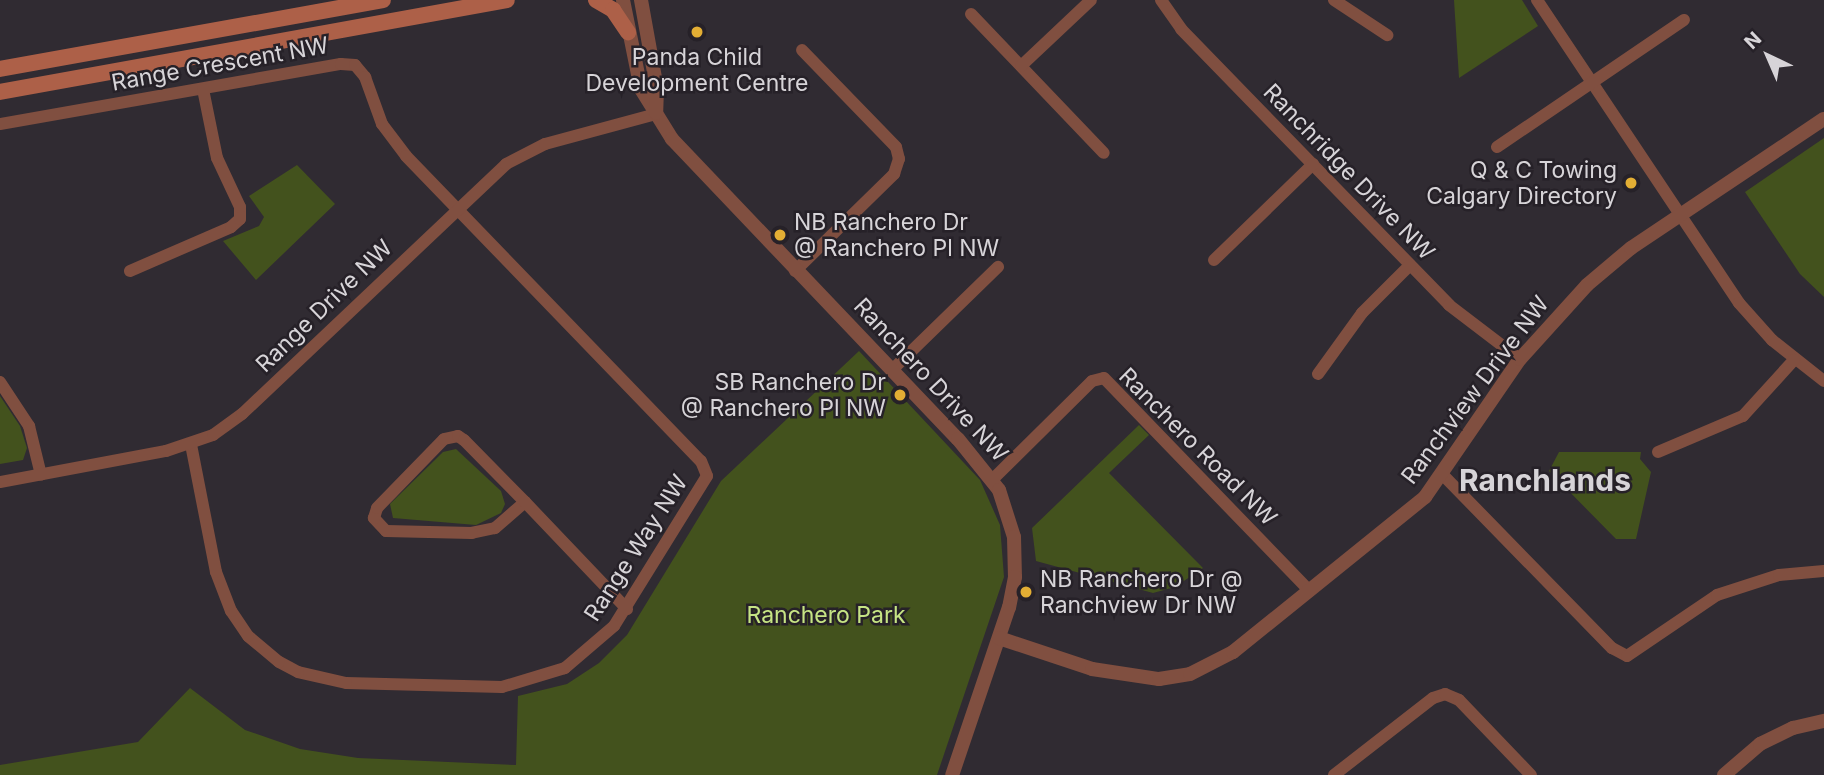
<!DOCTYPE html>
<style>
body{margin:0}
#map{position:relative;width:1824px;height:775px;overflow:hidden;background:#302b32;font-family:Inter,sans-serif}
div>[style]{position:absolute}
.green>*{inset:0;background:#43521d}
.minor>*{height:12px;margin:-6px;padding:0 6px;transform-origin:6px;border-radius:6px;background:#804f40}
.tertiary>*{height:14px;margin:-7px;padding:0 7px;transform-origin:7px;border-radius:7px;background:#804f40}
.secondary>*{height:16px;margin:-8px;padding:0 8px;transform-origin:8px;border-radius:8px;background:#ad6048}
.dots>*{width:19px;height:19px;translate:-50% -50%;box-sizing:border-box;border:4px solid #262128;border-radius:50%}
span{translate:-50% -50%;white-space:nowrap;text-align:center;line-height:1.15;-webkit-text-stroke:5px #262128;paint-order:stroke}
.poi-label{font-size:23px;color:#d7d4d8}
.right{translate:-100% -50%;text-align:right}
.left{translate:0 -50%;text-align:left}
.street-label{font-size:23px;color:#d7d4d8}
.park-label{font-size:23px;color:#c6e484}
.district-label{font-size:30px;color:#d7d4d8;font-weight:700}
.north{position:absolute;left:1733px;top:21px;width:70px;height:70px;-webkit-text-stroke:5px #262128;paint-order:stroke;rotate:316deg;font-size:19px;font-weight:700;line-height:28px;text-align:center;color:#d7d4d8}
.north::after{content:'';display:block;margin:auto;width:24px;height:32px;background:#d7d4d8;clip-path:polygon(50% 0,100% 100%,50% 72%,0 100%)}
</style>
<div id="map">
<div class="green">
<i style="clip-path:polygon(1454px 0,1522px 0,1538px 26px,1459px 78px)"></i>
<i style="clip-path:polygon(1824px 138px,1824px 297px,1800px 274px,1745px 192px)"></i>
<i style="clip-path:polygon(297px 165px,335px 204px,256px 280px,223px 241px,259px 226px,264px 217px,249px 196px)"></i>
<i style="clip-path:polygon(859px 351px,980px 480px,1000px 525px,1004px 577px,937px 775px,0 775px,0 765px,138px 742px,190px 688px,245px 730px,300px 749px,358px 758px,516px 765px,518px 696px,567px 684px,599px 663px,627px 635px,721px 481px)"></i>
<i style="clip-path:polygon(0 396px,20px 426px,27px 448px,23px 460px,0 464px)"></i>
<i style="clip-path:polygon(1139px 425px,1149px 435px,1109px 473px,1203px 568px,1175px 587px,1153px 593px,1036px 561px,1032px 528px)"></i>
<i style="clip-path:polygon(456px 449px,501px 491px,505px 504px,501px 513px,476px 525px,393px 518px,390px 504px,443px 452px)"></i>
<i style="clip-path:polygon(1559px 452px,1641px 452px,1640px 459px,1651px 472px,1636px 539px,1616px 539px,1549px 471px)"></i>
</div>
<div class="minor">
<i style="left:1161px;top:0;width:35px;rotate:55deg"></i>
<i style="left:1181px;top:29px;width:385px;rotate:45.8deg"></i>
<i style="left:1449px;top:305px;width:89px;rotate:37.3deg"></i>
<i style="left:1334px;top:0;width:64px;rotate:33.4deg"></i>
<i style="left:1537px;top:0;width:364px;rotate:56.3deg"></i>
<i style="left:1739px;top:303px;width:50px;rotate:48.3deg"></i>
<i style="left:1772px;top:340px;width:66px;rotate:38.3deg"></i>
<i style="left:971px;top:14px;width:192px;rotate:46.3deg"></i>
<i style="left:1021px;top:66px;width:96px;rotate:-43.3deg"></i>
<i style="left:0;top:124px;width:346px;rotate:-10deg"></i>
<i style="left:341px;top:64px;width:14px;rotate:4deg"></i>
<i style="left:355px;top:65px;width:16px;rotate:50deg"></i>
<i style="left:365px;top:77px;width:50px;rotate:70.1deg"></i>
<i style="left:382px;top:124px;width:40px;rotate:53deg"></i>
<i style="left:406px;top:156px;width:424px;rotate:46deg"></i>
<i style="left:701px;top:461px;width:16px;rotate:68deg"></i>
<i style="left:707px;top:476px;width:176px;rotate:121.8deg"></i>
<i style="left:614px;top:626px;width:65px;rotate:139.4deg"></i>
<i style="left:565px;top:668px;width:66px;rotate:163.2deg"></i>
<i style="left:502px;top:687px;width:156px;rotate:-178.5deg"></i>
<i style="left:346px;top:683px;width:49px;rotate:-167.1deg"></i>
<i style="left:298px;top:672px;width:21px;rotate:-152deg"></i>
<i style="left:279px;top:662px;width:40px;rotate:-140deg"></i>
<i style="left:248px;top:636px;width:30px;rotate:-124deg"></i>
<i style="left:231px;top:611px;width:42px;rotate:-111deg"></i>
<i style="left:216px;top:572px;width:130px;rotate:-101.1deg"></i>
<i style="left:1497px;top:147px;width:226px;rotate:-34.2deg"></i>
<i style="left:1214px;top:260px;width:138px;rotate:-44.1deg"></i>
<i style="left:130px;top:271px;width:110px;rotate:-23.5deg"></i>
<i style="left:231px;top:227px;width:12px;rotate:-42deg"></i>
<i style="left:240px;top:219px;width:12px;rotate:-90deg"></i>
<i style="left:240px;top:207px;width:54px;rotate:-115.1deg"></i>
<i style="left:217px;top:158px;width:70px;rotate:-101.5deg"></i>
<i style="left:795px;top:271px;width:139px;rotate:-44.4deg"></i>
<i style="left:894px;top:174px;width:16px;rotate:-72deg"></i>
<i style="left:899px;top:159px;width:12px;rotate:-104deg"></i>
<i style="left:896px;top:147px;width:135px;rotate:-134.1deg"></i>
<i style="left:892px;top:370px;width:148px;rotate:-44.2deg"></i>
<i style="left:1318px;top:374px;width:75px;rotate:-54.2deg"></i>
<i style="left:1362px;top:313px;width:68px;rotate:-45deg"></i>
<i style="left:0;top:382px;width:53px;rotate:56.6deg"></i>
<i style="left:29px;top:426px;width:50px;rotate:76.2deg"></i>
<i style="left:1658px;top:452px;width:92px;rotate:-23deg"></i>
<i style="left:1743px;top:416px;width:76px;rotate:-47.7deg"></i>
<i style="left:1443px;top:475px;width:242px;rotate:45.7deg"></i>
<i style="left:1612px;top:648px;width:17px;rotate:28deg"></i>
<i style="left:1627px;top:656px;width:109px;rotate:-34.1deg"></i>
<i style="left:1717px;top:595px;width:65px;rotate:-17.9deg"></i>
<i style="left:1779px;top:575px;width:45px;rotate:-5.1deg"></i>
<i style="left:993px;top:479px;width:139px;rotate:-44.7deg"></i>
<i style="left:1092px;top:381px;width:12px;rotate:-14deg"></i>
<i style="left:1104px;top:378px;width:296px;rotate:46deg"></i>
<i style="left:0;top:482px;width:169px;rotate:-10.6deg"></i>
<i style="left:166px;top:451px;width:50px;rotate:-18.8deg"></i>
<i style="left:213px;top:435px;width:36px;rotate:-36deg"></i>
<i style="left:242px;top:414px;width:364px;rotate:-43.4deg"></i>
<i style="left:506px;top:164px;width:44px;rotate:-27.1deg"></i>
<i style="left:545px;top:144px;width:115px;rotate:-15.1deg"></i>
<i style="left:525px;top:502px;width:40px;rotate:139deg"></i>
<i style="left:495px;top:528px;width:24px;rotate:168deg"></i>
<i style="left:472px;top:533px;width:86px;rotate:-178.7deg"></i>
<i style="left:386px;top:531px;width:18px;rotate:-133deg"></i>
<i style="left:374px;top:518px;width:10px;rotate:-73deg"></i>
<i style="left:377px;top:508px;width:96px;rotate:-45.8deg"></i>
<i style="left:444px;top:439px;width:14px;rotate:-12deg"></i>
<i style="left:458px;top:436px;width:7px;rotate:34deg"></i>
<i style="left:464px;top:440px;width:87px;rotate:45.5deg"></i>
<i style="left:525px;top:502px;width:148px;rotate:46.4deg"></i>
<i style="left:1334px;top:775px;width:125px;rotate:-37.9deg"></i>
<i style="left:1433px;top:698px;width:13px;rotate:-18deg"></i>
<i style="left:1445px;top:694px;width:15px;rotate:23deg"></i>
<i style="left:1459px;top:700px;width:104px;rotate:46.2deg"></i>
</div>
<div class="tertiary">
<i style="left:623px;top:0;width:91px;rotate:78.6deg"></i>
<i style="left:641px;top:89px;width:59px;rotate:58.2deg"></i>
<i style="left:672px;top:139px;width:414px;rotate:46.4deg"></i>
<i style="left:958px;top:439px;width:65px;rotate:51.2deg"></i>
<i style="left:999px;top:490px;width:49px;rotate:72.3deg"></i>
<i style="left:1014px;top:537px;width:40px;rotate:88.6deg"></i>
<i style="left:1015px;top:577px;width:31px;rotate:101deg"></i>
<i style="left:1009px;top:607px;width:177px;rotate:108.7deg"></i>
<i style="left:641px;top:0;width:90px;rotate:79.8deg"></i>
<i style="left:657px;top:89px;width:24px;rotate:92deg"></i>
<i style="left:999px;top:638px;width:98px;rotate:18.4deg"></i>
<i style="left:1092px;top:669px;width:68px;rotate:8.5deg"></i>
<i style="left:1159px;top:679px;width:31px;rotate:-9deg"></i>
<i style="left:1190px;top:674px;width:48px;rotate:-27.1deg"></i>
<i style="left:1233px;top:652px;width:247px;rotate:-38.9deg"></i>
<i style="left:1425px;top:497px;width:168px;rotate:-55.5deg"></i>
<i style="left:1520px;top:359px;width:100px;rotate:-47.8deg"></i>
<i style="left:1587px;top:285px;width:57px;rotate:-40.1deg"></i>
<i style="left:1631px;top:248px;width:232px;rotate:-33.8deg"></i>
<i style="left:1724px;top:775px;width:48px;rotate:-40.7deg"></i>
<i style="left:1760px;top:744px;width:37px;rotate:-26deg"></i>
<i style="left:1793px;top:728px;width:32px;rotate:-13deg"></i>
</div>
<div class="secondary">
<i style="left:596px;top:0;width:20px;rotate:30deg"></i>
<i style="left:613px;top:10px;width:27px;rotate:56deg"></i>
<i style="left:0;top:69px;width:389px;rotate:-10.2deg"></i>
<i style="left:0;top:92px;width:515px;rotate:-10.28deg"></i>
</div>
<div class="dots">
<i style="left:697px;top:32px;background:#e3ae34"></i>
<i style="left:1631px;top:183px;background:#e3ae34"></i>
<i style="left:780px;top:235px;background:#e3ae34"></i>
<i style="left:900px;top:395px;background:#e3ae34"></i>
<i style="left:1026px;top:592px;background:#e3ae34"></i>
</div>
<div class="poi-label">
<span style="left:697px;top:70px">Panda Child<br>Development Centre</span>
<span class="right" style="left:1617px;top:183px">Q &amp; C Towing<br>Calgary Directory</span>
<span class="left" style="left:794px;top:235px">NB Ranchero Dr<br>@ Ranchero Pl NW</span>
<span class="right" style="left:886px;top:395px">SB Ranchero Dr<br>@ Ranchero Pl NW</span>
<span class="left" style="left:1040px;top:592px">NB Ranchero Dr @<br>Ranchview Dr NW</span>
</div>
<div class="street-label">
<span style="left:220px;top:64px;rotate:-10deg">Range Crescent NW</span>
<span style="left:1349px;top:172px;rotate:46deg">Ranchridge Drive NW</span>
<span style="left:324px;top:306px;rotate:-44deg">Range Drive NW</span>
<span style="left:931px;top:380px;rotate:47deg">Ranchero Drive NW</span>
<span style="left:1475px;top:390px;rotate:-53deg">Ranchview Drive NW</span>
<span style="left:1198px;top:447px;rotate:45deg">Ranchero Road NW</span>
<span style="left:636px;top:548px;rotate:-57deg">Range Way NW</span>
</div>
<div class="park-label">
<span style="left:826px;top:615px">Ranchero Park</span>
</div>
<div class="district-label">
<span style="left:1545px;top:480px">Ranchlands</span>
</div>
<div class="north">N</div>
</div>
